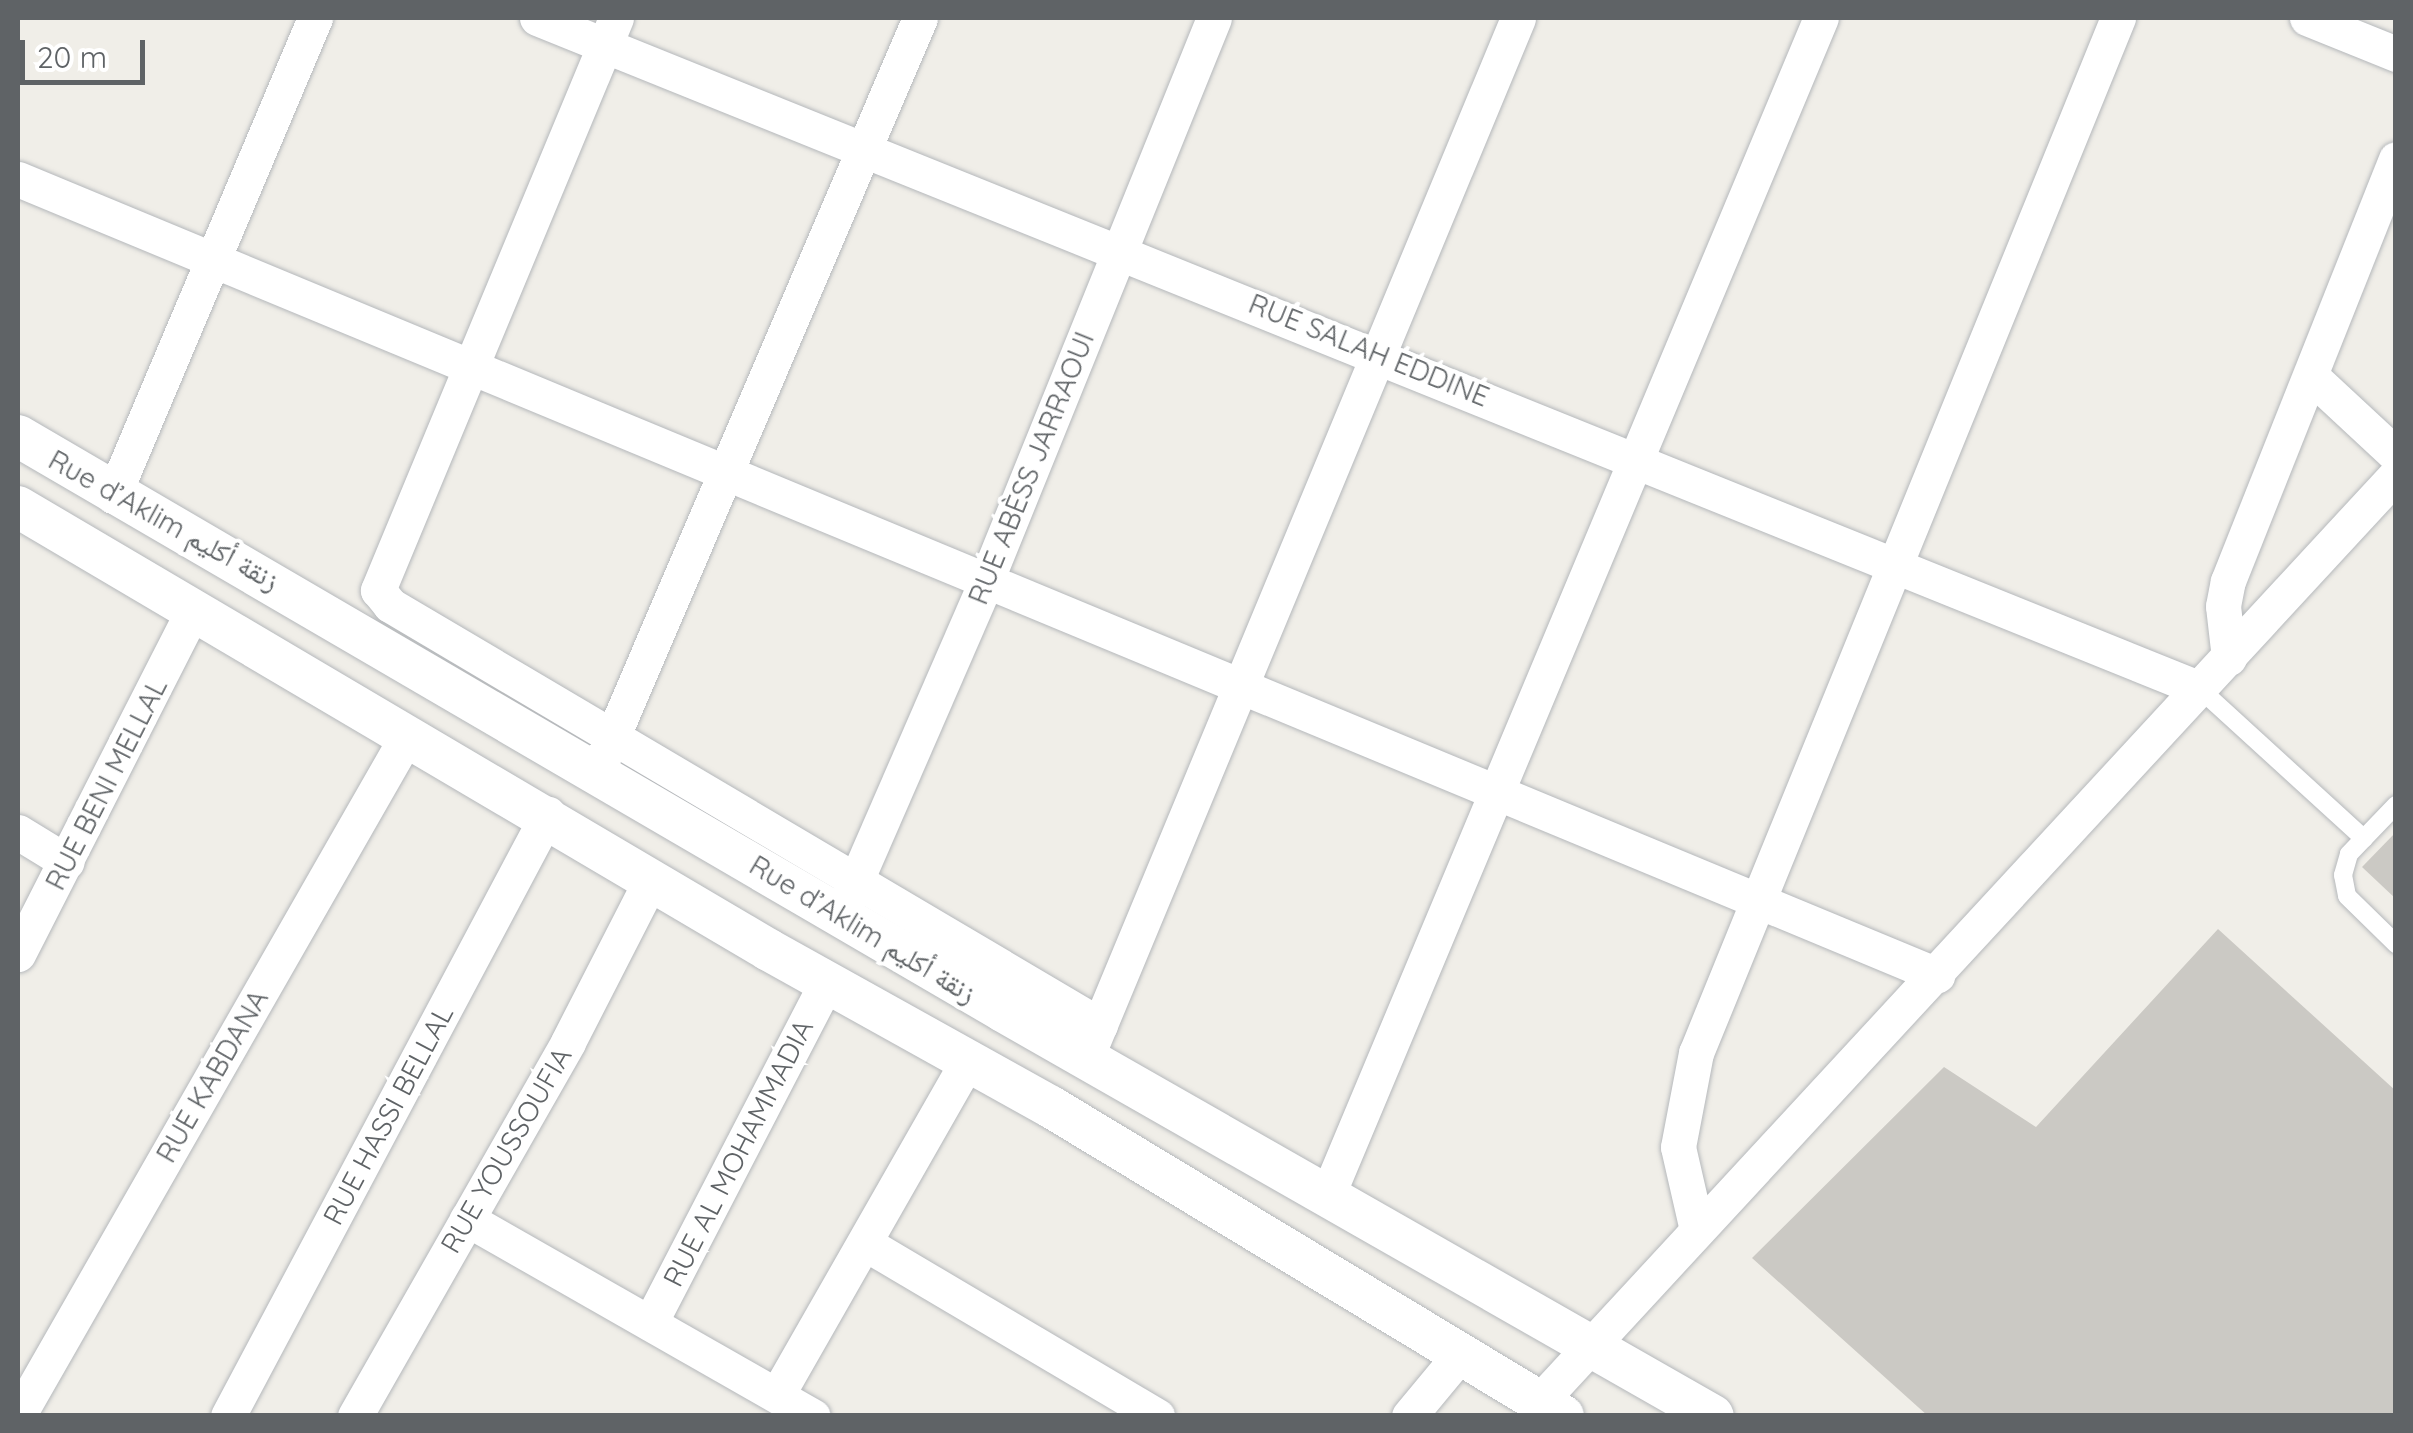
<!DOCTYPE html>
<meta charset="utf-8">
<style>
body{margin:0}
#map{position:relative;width:2413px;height:1433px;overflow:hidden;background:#f0eee8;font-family:Quicksand,"Noto Naskh Arabic",sans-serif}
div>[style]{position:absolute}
.building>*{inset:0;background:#cbc9c4}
.roads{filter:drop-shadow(0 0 2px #b5b8bb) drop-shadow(0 0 2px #b5b8bb)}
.service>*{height:18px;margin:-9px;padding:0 9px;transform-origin:9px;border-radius:9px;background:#fff}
.minor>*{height:35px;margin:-17.5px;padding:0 17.5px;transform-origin:17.5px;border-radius:17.5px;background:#fff}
.tertiary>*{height:42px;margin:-21px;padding:0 21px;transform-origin:21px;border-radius:21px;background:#fff}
span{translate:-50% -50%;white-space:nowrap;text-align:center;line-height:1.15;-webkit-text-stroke:8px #fff;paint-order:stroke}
.street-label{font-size:28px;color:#5f6366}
.frame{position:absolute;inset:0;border:20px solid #5f6366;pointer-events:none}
.scale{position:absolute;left:20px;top:40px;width:125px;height:45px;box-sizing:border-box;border:5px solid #5f6366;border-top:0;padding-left:12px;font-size:30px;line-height:35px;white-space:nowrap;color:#5f6366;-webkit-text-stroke:8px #fff;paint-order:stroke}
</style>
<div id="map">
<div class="building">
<i style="clip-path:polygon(2396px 832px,2396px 899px,2362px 867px)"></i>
<i style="clip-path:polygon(2218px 929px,2396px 1091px,2396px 1416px,1928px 1416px,1752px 1258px,1944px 1067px,2036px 1127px)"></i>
</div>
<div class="roads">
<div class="service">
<i style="left:2200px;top:689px;width:222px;rotate:42.4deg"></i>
<i style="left:2396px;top:805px;width:68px;rotate:133.8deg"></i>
<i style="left:2349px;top:854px;width:22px;rotate:106deg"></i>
<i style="left:2343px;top:875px;width:21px;rotate:79deg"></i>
<i style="left:2347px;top:896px;width:69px;rotate:44.4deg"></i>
</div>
<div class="minor">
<i style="left:537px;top:18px;width:1793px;rotate:21.97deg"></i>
<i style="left:616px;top:18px;width:620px;rotate:112.59deg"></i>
<i style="left:378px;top:590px;width:19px;rotate:51deg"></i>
<i style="left:390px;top:605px;width:825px;rotate:30.61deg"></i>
<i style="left:2307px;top:18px;width:96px;rotate:22deg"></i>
<i style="left:18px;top:179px;width:2078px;rotate:22.53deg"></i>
<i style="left:2311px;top:376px;width:116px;rotate:42.9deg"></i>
<i style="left:113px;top:496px;width:519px;rotate:-67.09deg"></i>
<i style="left:2229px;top:658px;width:52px;rotate:-96.6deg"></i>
<i style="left:2223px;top:606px;width:25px;rotate:-79deg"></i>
<i style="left:2228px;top:581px;width:454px;rotate:-68.3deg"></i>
<i style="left:606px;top:752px;width:798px;rotate:-66.84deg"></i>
<i style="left:18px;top:832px;width:57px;rotate:31.5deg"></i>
<i style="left:848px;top:899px;width:347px;rotate:-66.5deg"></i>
<i style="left:986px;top:581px;width:607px;rotate:-67.95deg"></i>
<i style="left:18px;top:954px;width:384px;rotate:-63deg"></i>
<i style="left:1091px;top:1046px;width:1113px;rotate:-67.44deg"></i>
<i style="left:1328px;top:1194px;width:1275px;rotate:-67.26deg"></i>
<i style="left:467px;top:1219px;width:398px;rotate:29.7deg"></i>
<i style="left:1697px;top:1230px;width:85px;rotate:-102.9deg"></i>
<i style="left:1678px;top:1147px;width:96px;rotate:-79.2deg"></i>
<i style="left:1696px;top:1053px;width:1118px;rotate:-67.82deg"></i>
<i style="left:868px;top:1245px;width:336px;rotate:30.6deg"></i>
<i style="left:650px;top:1323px;width:384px;rotate:-62.6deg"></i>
<i style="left:777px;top:1395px;width:383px;rotate:-60.3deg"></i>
<i style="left:1539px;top:1402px;width:1262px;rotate:-47.25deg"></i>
<i style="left:18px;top:1416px;width:783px;rotate:-60.23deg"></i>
<i style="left:228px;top:1416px;width:682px;rotate:-62.01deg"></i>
<i style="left:355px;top:1416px;width:430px;rotate:-60.3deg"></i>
<i style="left:568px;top:1042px;width:182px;rotate:-62.9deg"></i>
<i style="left:1409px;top:1416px;width:77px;rotate:-50.3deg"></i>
</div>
<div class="tertiary">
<i style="left:18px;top:436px;width:1141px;rotate:30.27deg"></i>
<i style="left:1003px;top:1011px;width:817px;rotate:29.7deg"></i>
<i style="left:18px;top:507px;width:872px;rotate:30.54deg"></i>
<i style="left:769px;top:950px;width:323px;rotate:29.1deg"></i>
<i style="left:1051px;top:1107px;width:598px;rotate:31.11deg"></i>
</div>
</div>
<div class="street-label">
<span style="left:1369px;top:350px;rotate:22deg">RUE SALAH EDDINE</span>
<span style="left:1031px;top:468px;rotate:-68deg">RUE ABÈSS JARRAOUI</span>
<span style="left:164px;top:520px;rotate:29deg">Rue d’Aklim زنقة أكليم</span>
<span style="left:106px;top:784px;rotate:-63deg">RUE BENI MELLAL</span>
<span style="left:863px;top:929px;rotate:31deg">Rue d’Aklim زنقة أكليم</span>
<span style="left:212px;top:1076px;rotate:-60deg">RUE KABDANA</span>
<span style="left:388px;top:1115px;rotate:-62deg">RUE HASSI BELLAL</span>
<span style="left:506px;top:1150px;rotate:-60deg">RUE YOUSSOUFIA</span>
<span style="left:738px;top:1153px;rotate:-63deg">RUE AL MOHAMMADIA</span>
</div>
<div class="frame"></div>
<div class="scale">20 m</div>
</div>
